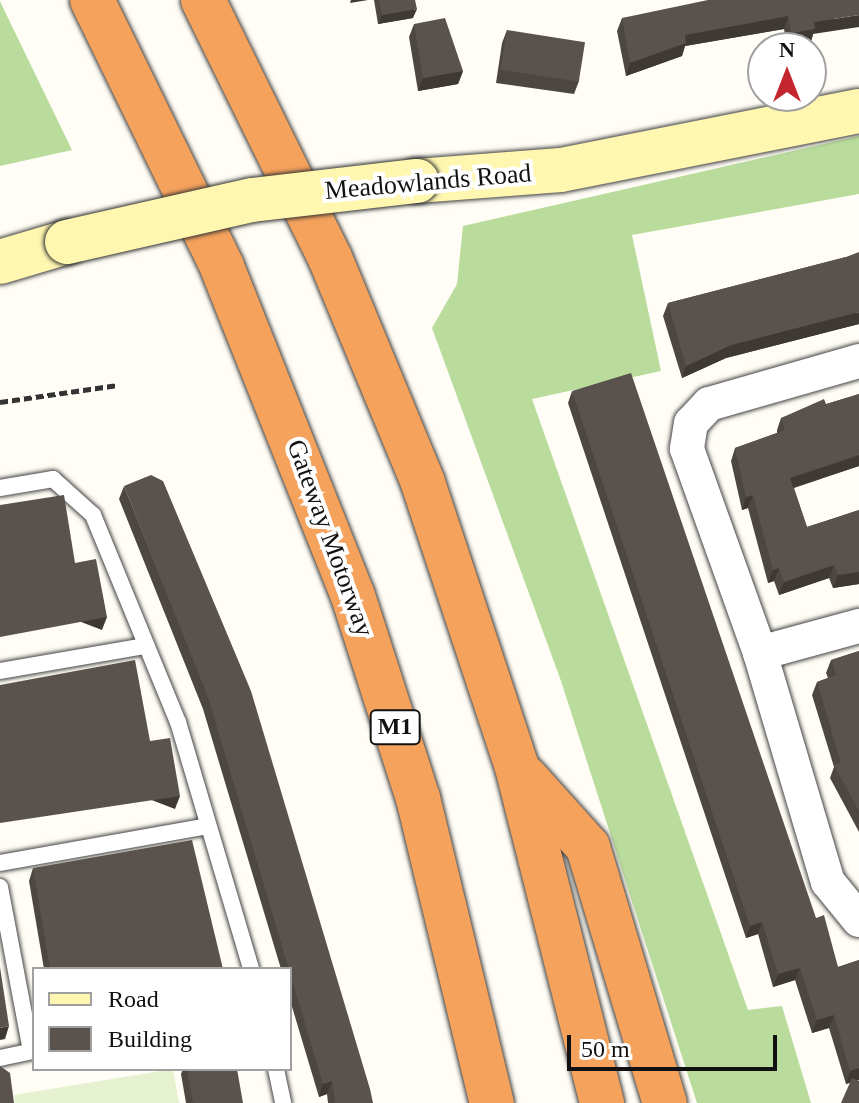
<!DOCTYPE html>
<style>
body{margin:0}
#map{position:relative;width:859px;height:1103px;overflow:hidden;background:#fffdf5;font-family:"Times New Roman",serif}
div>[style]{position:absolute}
.forest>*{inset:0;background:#b9dc9c}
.pitch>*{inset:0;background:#e6f2cf}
.path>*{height:5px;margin-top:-2.5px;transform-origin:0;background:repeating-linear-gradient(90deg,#333 0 8px,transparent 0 12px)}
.roads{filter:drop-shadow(0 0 2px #444) drop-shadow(0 0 2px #444)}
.lane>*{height:16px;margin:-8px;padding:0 8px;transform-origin:8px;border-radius:8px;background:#fff}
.street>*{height:34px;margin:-17px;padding:0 17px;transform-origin:17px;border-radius:17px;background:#fff}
.secondary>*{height:44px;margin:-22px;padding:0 22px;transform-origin:22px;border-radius:22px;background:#fff6b0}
.highway>*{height:44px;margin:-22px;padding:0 22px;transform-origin:22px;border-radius:22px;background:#f5a25d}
.bridges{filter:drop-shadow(0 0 2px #333) drop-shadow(0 0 2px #333)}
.secondary-bridge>*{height:44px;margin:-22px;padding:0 22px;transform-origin:22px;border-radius:22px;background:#fff6b0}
.wall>*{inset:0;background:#4d4742}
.shaded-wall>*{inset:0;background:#3f3936;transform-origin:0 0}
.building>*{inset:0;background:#5a524d;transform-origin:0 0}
span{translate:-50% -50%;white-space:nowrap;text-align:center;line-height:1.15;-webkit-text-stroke:8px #fff;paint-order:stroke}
.shield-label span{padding:2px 6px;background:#fff;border:2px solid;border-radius:6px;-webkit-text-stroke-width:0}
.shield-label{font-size:24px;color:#111;font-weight:700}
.street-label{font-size:26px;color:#111}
.legend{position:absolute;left:32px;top:967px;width:260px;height:104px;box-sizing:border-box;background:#fff;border:2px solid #a0a0a0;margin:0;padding:10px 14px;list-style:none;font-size:24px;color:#111}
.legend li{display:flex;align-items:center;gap:16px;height:40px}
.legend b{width:40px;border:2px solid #a0a0a0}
.north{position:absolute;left:747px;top:32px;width:80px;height:80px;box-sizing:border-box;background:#fff;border:2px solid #a0a0a0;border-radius:50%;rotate:0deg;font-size:22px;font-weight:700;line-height:32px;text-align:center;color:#111}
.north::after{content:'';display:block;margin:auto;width:28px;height:36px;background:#c4262e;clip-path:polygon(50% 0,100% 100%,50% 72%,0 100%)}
.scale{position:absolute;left:567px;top:1035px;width:210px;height:36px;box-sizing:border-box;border:4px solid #111;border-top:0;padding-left:10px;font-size:24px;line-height:28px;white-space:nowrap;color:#111;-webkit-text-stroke:6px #fff;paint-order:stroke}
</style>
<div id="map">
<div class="forest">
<i style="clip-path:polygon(0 1px,9px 20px,72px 150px,0 166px)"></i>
<i style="clip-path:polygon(859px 136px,859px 194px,632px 235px,661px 371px,532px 399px,748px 1010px,782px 1006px,811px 1103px,697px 1103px,561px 681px,432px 328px,457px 284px,463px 226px)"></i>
</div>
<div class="pitch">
<i style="clip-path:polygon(173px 1069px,179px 1103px,15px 1103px,14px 1095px)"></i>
</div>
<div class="path">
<i style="left:0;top:402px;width:119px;rotate:-8.2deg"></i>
</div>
<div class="roads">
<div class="lane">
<i style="left:0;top:488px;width:54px;rotate:-9.6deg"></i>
<i style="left:53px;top:479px;width:54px;rotate:42deg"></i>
<i style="left:93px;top:515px;width:224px;rotate:67.7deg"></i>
<i style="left:178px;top:722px;width:258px;rotate:73.5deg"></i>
<i style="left:0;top:671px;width:147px;rotate:-9.8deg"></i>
<i style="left:0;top:863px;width:210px;rotate:-10.1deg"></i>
<i style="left:0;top:887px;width:167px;rotate:79.3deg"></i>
<i style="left:0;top:1058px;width:35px;rotate:-12deg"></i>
<i style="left:276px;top:1069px;width:35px;rotate:78deg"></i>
</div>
<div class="street">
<i style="left:859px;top:361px;width:156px;rotate:164deg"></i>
<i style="left:709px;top:404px;width:26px;rotate:133deg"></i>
<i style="left:691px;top:423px;width:26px;rotate:99deg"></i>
<i style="left:687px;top:449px;width:217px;rotate:70.3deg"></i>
<i style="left:760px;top:653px;width:239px;rotate:73.5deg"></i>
<i style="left:828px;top:882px;width:49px;rotate:50.8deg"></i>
<i style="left:760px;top:653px;width:103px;rotate:-15.3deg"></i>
</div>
<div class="secondary">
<i style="left:417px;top:181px;width:144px;rotate:-4.4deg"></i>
<i style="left:561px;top:170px;width:304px;rotate:-11.2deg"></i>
<i style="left:0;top:262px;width:70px;rotate:-16.6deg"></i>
</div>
<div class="highway">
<i style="left:92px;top:0;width:297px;rotate:64deg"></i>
<i style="left:222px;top:267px;width:354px;rotate:68.3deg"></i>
<i style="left:353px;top:596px;width:212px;rotate:72.2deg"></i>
<i style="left:418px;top:798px;width:314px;rotate:76.4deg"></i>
<i style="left:203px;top:0;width:288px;rotate:63.8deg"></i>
<i style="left:330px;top:258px;width:243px;rotate:67.5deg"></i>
<i style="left:423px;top:483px;width:299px;rotate:71.7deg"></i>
<i style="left:517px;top:767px;width:347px;rotate:75.8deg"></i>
<i style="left:525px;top:777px;width:94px;rotate:48deg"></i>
<i style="left:588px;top:847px;width:267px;rotate:73.3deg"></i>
</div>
</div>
<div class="bridges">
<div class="secondary-bridge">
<i style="left:67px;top:242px;width:190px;rotate:-12.8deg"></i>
<i style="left:252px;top:200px;width:166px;rotate:-6.6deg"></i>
</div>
</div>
<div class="wall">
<i style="clip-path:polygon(374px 0,415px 0,413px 18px,378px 24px)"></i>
<i style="clip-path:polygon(859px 0,813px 34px,811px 42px,787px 46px,784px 29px,685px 46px,682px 56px,626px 76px,617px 31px,622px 18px)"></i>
<i style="clip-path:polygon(414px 24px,463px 71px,458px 84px,418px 91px,409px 37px)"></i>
<i style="clip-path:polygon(507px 30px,579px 81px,574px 94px,496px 83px,502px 43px)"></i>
<i style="clip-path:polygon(846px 257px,859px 324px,726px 358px,682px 378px,663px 316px,668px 303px)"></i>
<i style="clip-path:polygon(572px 391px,838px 967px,859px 960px,859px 1080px,846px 1084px,829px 1028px,812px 1033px,795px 980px,773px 987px,758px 934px,746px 938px,568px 403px)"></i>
<i style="clip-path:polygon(859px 394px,859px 466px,794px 488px,807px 527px,859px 510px,859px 584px,833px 588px,829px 578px,779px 595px,774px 581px,768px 583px,748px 508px,742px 510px,731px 461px,735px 448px,777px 433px,777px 430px,781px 418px)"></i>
<i style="clip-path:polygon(124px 486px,373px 1103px,328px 1103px,327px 1094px,319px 1097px,290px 1000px,290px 969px,281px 969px,203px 709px,119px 499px)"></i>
<i style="clip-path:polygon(859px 651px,859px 832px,830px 778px,834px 767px,812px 695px,817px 682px,828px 678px,826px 673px,831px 660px)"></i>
<i style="clip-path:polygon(33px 868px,223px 969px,44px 969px,29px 881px)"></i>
<i style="clip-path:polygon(183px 1069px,187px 1069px,243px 1103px,186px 1103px,181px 1074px)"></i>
</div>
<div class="shaded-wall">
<i style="clip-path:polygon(351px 0,368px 0,350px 3px)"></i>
<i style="clip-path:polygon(417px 9px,413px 18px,378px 24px,382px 15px)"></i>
<i style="clip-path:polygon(859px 15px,859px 27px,813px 34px,811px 42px,787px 46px,791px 33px,814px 22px)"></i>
<i style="clip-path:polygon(788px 16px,784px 29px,685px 46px,682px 56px,626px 76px,630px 63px,685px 35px)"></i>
<i style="clip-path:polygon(463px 71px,458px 84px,418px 91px,423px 78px)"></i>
<i style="clip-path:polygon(859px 312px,859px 324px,726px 358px,682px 378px,686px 366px,731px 345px)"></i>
<i style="clip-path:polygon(859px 455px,859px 466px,786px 490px,790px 478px)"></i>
<i style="clip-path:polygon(753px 495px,748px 508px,742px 510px,746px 497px)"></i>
<i style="clip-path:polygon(834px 565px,829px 578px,779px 595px,784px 582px)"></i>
<i style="clip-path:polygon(779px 568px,774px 581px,768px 583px,773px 570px)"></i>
<i style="clip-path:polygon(859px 572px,859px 584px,833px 588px,838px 575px)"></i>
<i style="left:107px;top:617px;width:14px;height:109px;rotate:111deg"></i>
<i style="left:180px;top:796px;width:14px;height:182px;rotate:111deg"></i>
<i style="clip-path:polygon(762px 922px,758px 934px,746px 938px,750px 926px)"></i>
<i style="clip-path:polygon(800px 968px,795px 980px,773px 987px,778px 974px)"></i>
<i style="clip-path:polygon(834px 1015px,829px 1028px,812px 1033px,817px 1020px)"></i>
<i style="clip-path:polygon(9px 1026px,5px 1039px,0 1040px,0 1028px)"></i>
<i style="clip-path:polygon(859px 1068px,859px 1080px,846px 1084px,850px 1071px)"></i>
<i style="clip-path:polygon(332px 1081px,327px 1094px,319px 1097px,323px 1084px)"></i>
</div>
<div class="building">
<i style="clip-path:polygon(379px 0,415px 0,417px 9px,382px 15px)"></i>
<i style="clip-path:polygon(708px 0,859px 0,859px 15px,814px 22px,815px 29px,791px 33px,788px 16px,685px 35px,686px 43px,630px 63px,622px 18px)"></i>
<i style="clip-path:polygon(445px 18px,463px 71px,423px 78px,414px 24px)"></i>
<i style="left:507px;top:30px;width:79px;height:40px;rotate:9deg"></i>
<i style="clip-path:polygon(859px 252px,859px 312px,731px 345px,686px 366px,668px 303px,846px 257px)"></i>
<i style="clip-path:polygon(631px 373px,816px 918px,824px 915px,838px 967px,859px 960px,859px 1068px,850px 1071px,834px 1015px,817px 1020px,800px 968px,778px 974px,762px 922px,750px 926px,572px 391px)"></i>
<i style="clip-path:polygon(859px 394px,859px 455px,790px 478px,807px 527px,859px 510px,859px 572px,838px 575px,834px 565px,784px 582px,779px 568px,773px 570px,753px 495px,746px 497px,735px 448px,785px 430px,781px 418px,824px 399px,826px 404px)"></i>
<i style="clip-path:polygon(151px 475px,163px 481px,251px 691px,370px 1089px,373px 1103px,335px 1103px,332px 1081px,323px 1084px,208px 697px,124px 486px)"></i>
<i style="clip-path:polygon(64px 495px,75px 563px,96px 559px,107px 617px,0 637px,0 505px)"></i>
<i style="clip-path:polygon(859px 651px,859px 811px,834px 765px,841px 763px,817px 682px,836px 675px,831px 660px)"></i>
<i style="clip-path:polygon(135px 660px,150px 741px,170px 738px,180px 796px,0 823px,0 685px)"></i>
<i style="clip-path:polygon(192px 840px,223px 969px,50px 969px,33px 868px)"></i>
<i style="clip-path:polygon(0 967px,9px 1026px,0 1028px)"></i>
<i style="clip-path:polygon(0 1066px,10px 1073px,14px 1103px,0 1103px)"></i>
<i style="clip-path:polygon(187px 1069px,237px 1069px,243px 1103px,193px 1103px)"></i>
<i style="clip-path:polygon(852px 1078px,859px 1081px,859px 1103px,841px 1103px)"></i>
</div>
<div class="shield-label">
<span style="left:395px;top:727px">M1</span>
</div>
<div class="street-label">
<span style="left:428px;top:182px;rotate:-5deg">Meadowlands Road</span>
<span style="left:330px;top:538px;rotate:70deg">Gateway Motorway</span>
</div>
<ul class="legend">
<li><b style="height:10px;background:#fff6b0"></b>Road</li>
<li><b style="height:22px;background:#5a524d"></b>Building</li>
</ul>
<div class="north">N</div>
<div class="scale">50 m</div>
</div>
